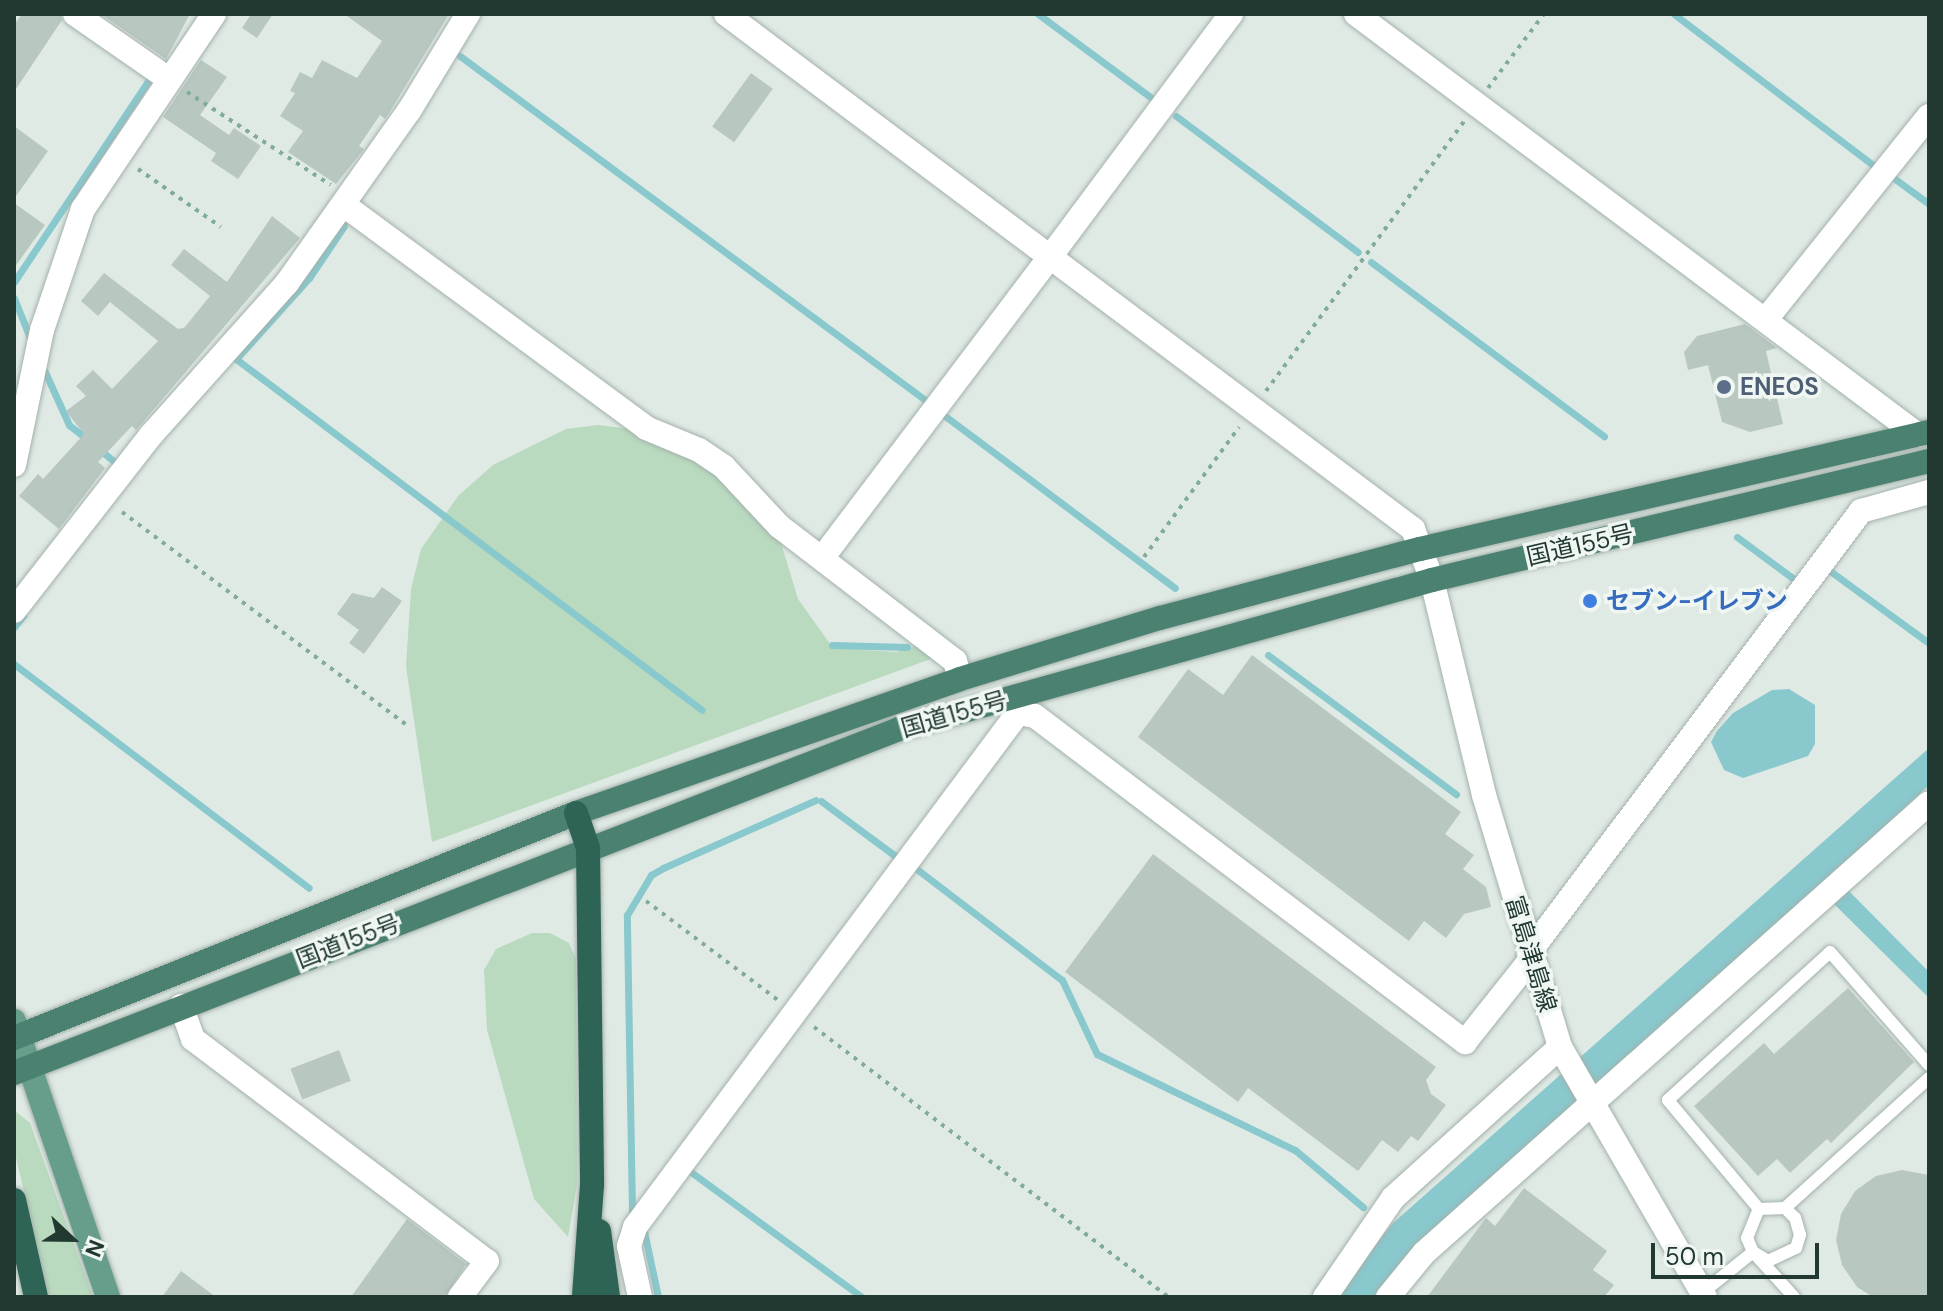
<!DOCTYPE html>
<meta charset="utf-8">
<style>
body{margin:0}
#map{position:relative;width:1943px;height:1311px;overflow:hidden;background:#e0eae4;font-family:"DM Sans","Noto Sans JP",sans-serif}
div>[style]{position:absolute}
.green>*{inset:0;background:#b9dabf}
.water>*{inset:0;background:#89c8cd}
.stream>*{height:7px;margin:-3.5px;padding:0 3.5px;transform-origin:3.5px;border-radius:3.5px;background:#89c8cd}
.building>*{inset:0;background:#b8c7c0;transform-origin:0 0}
.path>*{height:4px;margin-top:-2px;transform-origin:0;background:repeating-linear-gradient(90deg,#81ac9b 0 4px,transparent 0 10px)}
.roads{filter:drop-shadow(0 0 2px #a3b1ab) drop-shadow(0 0 2px #a3b1ab)}
.service>*{height:12px;margin:-6px;padding:0 6px;transform-origin:6px;border-radius:6px;background:#fff}
.minor>*{height:24px;margin:-12px;padding:0 12px;transform-origin:12px;border-radius:12px;background:#fff}
.tertiary>*{height:24px;margin:-12px;padding:0 12px;transform-origin:12px;border-radius:12px;background:#fff}
.secondary>*{height:24px;margin:-12px;padding:0 12px;transform-origin:12px;border-radius:12px;background:#fff}
.primary>*{height:24px;margin:-12px;padding:0 12px;transform-origin:12px;border-radius:12px;background:#669e8b}
.trunk>*{height:24px;margin:-12px;padding:0 12px;transform-origin:12px;border-radius:12px;background:#4a8170}
.motorway>*{height:24px;margin:-12px;padding:0 12px;transform-origin:12px;border-radius:12px;background:#2e6455}
.dots>*{width:22px;height:22px;translate:-50% -50%;box-sizing:border-box;border:4px solid #f0f7f3;border-radius:50%}
span{translate:-50% -50%;white-space:nowrap;text-align:center;line-height:1.15;-webkit-text-stroke:7px #f0f7f3;paint-order:stroke}
.service-label{font-size:24px;color:#4e5e75;font-weight:700}
.left{translate:0 -50%;text-align:left}
.street-label{font-size:24px;color:#213931}
.shop-label{font-size:24px;color:#366cbe;font-weight:700}
.frame{position:absolute;inset:0;border:16px solid #213931;pointer-events:none}
.north{position:absolute;left:32px;top:1199px;width:80px;height:80px;-webkit-text-stroke:6px #f0f7f3;paint-order:stroke;rotate:112deg;font-size:22px;font-weight:700;line-height:32px;text-align:center;color:#213931}
.north::after{content:'';display:block;margin:auto;width:28px;height:36px;background:#213931;clip-path:polygon(50% 0,100% 100%,50% 72%,0 100%)}
.scale{position:absolute;left:1651px;top:1243px;width:168px;height:36px;box-sizing:border-box;border:4px solid #213931;border-top:0;padding-left:10px;font-size:24px;line-height:28px;white-space:nowrap;color:#213931;-webkit-text-stroke:6px #f0f7f3;paint-order:stroke}
</style>
<div id="map">
<div class="green">
<i style="clip-path:polygon(598px 425px,639px 430px,706px 461px,778px 533px,798px 599px,833px 648px,896px 652px,923px 644px,936px 657px,432px 842px,406px 666px,411px 589px,421px 549px,458px 496px,493px 465px,566px 429px)"></i>
<i style="clip-path:polygon(532px 933px,550px 933px,569px 943px,576px 959px,577px 1185px,568px 1237px,534px 1199px,487px 1030px,484px 970px,496px 949px)"></i>
<i style="clip-path:polygon(14px 1110px,30px 1123px,93px 1297px,49px 1297px,14px 1149px)"></i>
</div>
<div class="water">
<i style="clip-path:polygon(1789px 689px,1815px 705px,1815px 744px,1808px 756px,1743px 778px,1724px 770px,1711px 742px,1717px 731px,1733px 713px,1772px 690px)"></i>
<i style="clip-path:polygon(1929px 748px,1929px 785px,1837px 872px,1845px 887px,1929px 972px,1929px 998px,1834px 904px,1814px 893px,1611px 1070px,1377px 1297px,1335px 1297px,1392px 1224px)"></i>
</div>
<div class="stream">
<i style="left:1038px;top:14px;width:139px;rotate:36.5deg"></i>
<i style="left:1674px;top:14px;width:256px;rotate:37.2deg"></i>
<i style="left:460px;top:56px;width:582px;rotate:36.48deg"></i>
<i style="left:1176px;top:116px;width:227px;rotate:36.8deg"></i>
<i style="left:1891px;top:176px;width:47px;rotate:36.4deg"></i>
<i style="left:344px;top:226px;width:63px;rotate:123.9deg"></i>
<i style="left:309px;top:278px;width:109px;rotate:132deg"></i>
<i style="left:236px;top:359px;width:583px;rotate:36.99deg"></i>
<i style="left:1371px;top:262px;width:291px;rotate:36.8deg"></i>
<i style="left:14px;top:282px;width:242px;rotate:-56.3deg"></i>
<i style="left:14px;top:298px;width:43px;rotate:68.2deg"></i>
<i style="left:45px;top:372px;width:58px;rotate:65.6deg"></i>
<i style="left:69px;top:425px;width:24px;rotate:38deg"></i>
<i style="left:945px;top:416px;width:287px;rotate:36.8deg"></i>
<i style="left:100px;top:450px;width:22px;rotate:39deg"></i>
<i style="left:1737px;top:537px;width:76px;rotate:36.4deg"></i>
<i style="left:1826px;top:568px;width:127px;rotate:36.1deg"></i>
<i style="left:14px;top:627px;width:14px;rotate:-51deg"></i>
<i style="left:832px;top:645px;width:75px;rotate:1.5deg"></i>
<i style="left:1268px;top:655px;width:234px;rotate:36.5deg"></i>
<i style="left:14px;top:664px;width:370px;rotate:37.2deg"></i>
<i style="left:821px;top:801px;width:91px;rotate:36.5deg"></i>
<i style="left:918px;top:870px;width:181px;rotate:37.4deg"></i>
<i style="left:1062px;top:980px;width:82px;rotate:64.7deg"></i>
<i style="left:1097px;top:1054px;width:220px;rotate:25.9deg"></i>
<i style="left:1295px;top:1150px;width:89px;rotate:40deg"></i>
<i style="left:691px;top:1172px;width:212px;rotate:36.2deg"></i>
<i style="left:632px;top:1212px;width:297px;rotate:-91deg"></i>
<i style="left:627px;top:915px;width:47px;rotate:-59deg"></i>
<i style="left:651px;top:875px;width:14px;rotate:-30deg"></i>
<i style="left:663px;top:868px;width:167px;rotate:-24deg"></i>
<i style="left:644px;top:1231px;width:67px;rotate:78deg"></i>
</div>
<div class="building">
<i style="clip-path:polygon(22px 14px,60px 14px,62px 20px,14px 92px,14px 25px)"></i>
<i style="clip-path:polygon(101px 14px,190px 14px,166px 59px)"></i>
<i style="clip-path:polygon(251px 14px,273px 14px,257px 38px,242px 28px)"></i>
<i style="clip-path:polygon(344px 14px,449px 14px,389px 113px,385px 119px,380px 115px,359px 146px,364px 149px,336px 184px,288px 152px,303px 131px,280px 116px,295px 93px,290px 91px,300px 72px,312px 78px,322px 60px,357px 78px,382px 41px)"></i>
<i style="clip-path:polygon(201px 60px,227px 77px,200px 115px,229px 135px,234px 128px,261px 146px,238px 179px,211px 161px,216px 153px,163px 117px)"></i>
<i style="left:751px;top:73px;width:27px;height:66px;rotate:36deg"></i>
<i style="clip-path:polygon(14px 126px,48px 151px,14px 199px)"></i>
<i style="clip-path:polygon(14px 203px,45px 225px,14px 268px)"></i>
<i style="clip-path:polygon(272px 216px,300px 238px,136px 430px,132px 426px,98px 462px,105px 468px,59px 529px,19px 496px,38px 474px,43px 479px,84px 434px,66px 411px,86px 396px,76px 386px,93px 370px,112px 389px,158px 341px,110px 302px,98px 316px,81px 301px,104px 273px,178px 329px,184px 328px,210px 296px,171px 265px,184px 249px,227px 282px)"></i>
<i style="clip-path:polygon(1745px 324px,1777px 348px,1766px 351px,1783px 424px,1750px 432px,1722px 422px,1708px 365px,1688px 370px,1684px 352px,1697px 336px)"></i>
<i style="clip-path:polygon(382px 587px,402px 601px,364px 654px,349px 643px,359px 630px,337px 614px,352px 593px,374px 598px)"></i>
<i style="clip-path:polygon(1252px 655px,1461px 812px,1445px 834px,1474px 855px,1463px 869px,1486px 887px,1491px 907px,1464px 914px,1446px 938px,1424px 921px,1409px 941px,1138px 737px,1188px 669px,1223px 695px)"></i>
<i style="clip-path:polygon(1153px 854px,1436px 1067px,1426px 1080px,1431px 1094px,1446px 1105px,1418px 1141px,1411px 1136px,1398px 1152px,1382px 1140px,1358px 1171px,1248px 1088px,1238px 1102px,1065px 972px)"></i>
<i style="clip-path:polygon(1848px 988px,1914px 1062px,1831px 1143px,1827px 1139px,1790px 1173px,1777px 1159px,1758px 1176px,1694px 1106px,1764px 1043px,1774px 1054px)"></i>
<i style="left:339px;top:1050px;width:33px;height:52px;rotate:69deg"></i>
<i style="clip-path:polygon(1902px 1170px,1929px 1175px,1929px 1297px,1873px 1297px,1857px 1287px,1842px 1265px,1836px 1240px,1841px 1214px,1855px 1191px,1876px 1176px)"></i>
<i style="clip-path:polygon(1524px 1188px,1607px 1251px,1593px 1270px,1614px 1285px,1604px 1297px,1427px 1297px,1486px 1218px,1495px 1226px)"></i>
<i style="clip-path:polygon(407px 1219px,466px 1264px,445px 1297px,351px 1297px)"></i>
<i style="clip-path:polygon(181px 1271px,216px 1297px,162px 1297px)"></i>
</div>
<div class="path">
<i style="left:1488px;top:88px;width:93px;rotate:-52.9deg"></i>
<i style="left:187px;top:92px;width:171px;rotate:32.9deg"></i>
<i style="left:138px;top:169px;width:101px;rotate:34.9deg"></i>
<i style="left:1266px;top:391px;width:335px;rotate:-53.7deg"></i>
<i style="left:122px;top:512px;width:354px;rotate:36.8deg"></i>
<i style="left:1144px;top:557px;width:161px;rotate:-53.8deg"></i>
<i style="left:646px;top:901px;width:165px;rotate:36.9deg"></i>
<i style="left:814px;top:1027px;width:445px;rotate:37.3deg"></i>
</div>
<div class="roads">
<div class="service">
<i style="left:1759px;top:1209px;width:26px;rotate:-2deg"></i>
<i style="left:1785px;top:1208px;width:194px;rotate:-42.1deg"></i>
<i style="left:1702px;top:1293px;width:65px;rotate:-38.8deg"></i>
<i style="left:1753px;top:1252px;width:17px;rotate:31deg"></i>
<i style="left:1768px;top:1261px;width:31px;rotate:-25deg"></i>
<i style="left:1796px;top:1248px;width:14px;rotate:-73deg"></i>
<i style="left:1800px;top:1235px;width:18px;rotate:-106deg"></i>
<i style="left:1795px;top:1218px;width:14px;rotate:-135deg"></i>
<i style="left:1794px;top:1297px;width:61px;rotate:-132.3deg"></i>
<i style="left:1753px;top:1252px;width:15px;rotate:-113deg"></i>
<i style="left:1747px;top:1238px;width:31px;rotate:-68deg"></i>
<i style="left:1759px;top:1209px;width:142px;rotate:-129.9deg"></i>
<i style="left:1668px;top:1100px;width:219px;rotate:-42.4deg"></i>
<i style="left:1830px;top:952px;width:150px;rotate:48.8deg"></i>
</div>
<div class="minor">
<i style="left:75px;top:14px;width:112px;rotate:34.8deg"></i>
<i style="left:726px;top:14px;width:859px;rotate:36.86deg"></i>
<i style="left:1413px;top:529px;width:54px;rotate:69.6deg"></i>
<i style="left:1356px;top:14px;width:702px;rotate:36.84deg"></i>
<i style="left:344px;top:205px;width:375px;rotate:36.4deg"></i>
<i style="left:646px;top:428px;width:57px;rotate:22.5deg"></i>
<i style="left:699px;top:450px;width:30px;rotate:34deg"></i>
<i style="left:724px;top:467px;width:81px;rotate:47deg"></i>
<i style="left:779px;top:526px;width:222px;rotate:37.5deg"></i>
<i style="left:955px;top:661px;width:19px;rotate:74deg"></i>
<i style="left:1767px;top:318px;width:259px;rotate:-51.3deg"></i>
<i style="left:14px;top:465px;width:138px;rotate:-78.3deg"></i>
<i style="left:42px;top:330px;width:128px;rotate:-71.3deg"></i>
<i style="left:83px;top:209px;width:235px;rotate:-56.1deg"></i>
<i style="left:823px;top:557px;width:376px;rotate:-52.9deg"></i>
<i style="left:14px;top:611px;width:224px;rotate:-52.1deg"></i>
<i style="left:152px;top:434px;width:203px;rotate:-48.2deg"></i>
<i style="left:287px;top:283px;width:211px;rotate:-54.7deg"></i>
<i style="left:409px;top:111px;width:114px;rotate:-58.7deg"></i>
<i style="left:1018px;top:713px;width:17px;rotate:10deg"></i>
<i style="left:1035px;top:716px;width:540px;rotate:37.17deg"></i>
<i style="left:1465px;top:1042px;width:106px;rotate:-51.5deg"></i>
<i style="left:1529px;top:953px;width:553px;rotate:-53.09deg"></i>
<i style="left:1861px;top:511px;width:71px;rotate:-15.6deg"></i>
<i style="left:181px;top:1006px;width:35px;rotate:70deg"></i>
<i style="left:193px;top:1039px;width:368px;rotate:37.1deg"></i>
<i style="left:487px;top:1261px;width:45px;rotate:126.9deg"></i>
<i style="left:640px;top:1297px;width:52px;rotate:-102.2deg"></i>
<i style="left:629px;top:1246px;width:20px;rotate:-72deg"></i>
<i style="left:635px;top:1227px;width:641px;rotate:-53.31deg"></i>
<i style="left:1018px;top:713px;width:16px;rotate:-104deg"></i>
<i style="left:1325px;top:1297px;width:120px;rotate:-55.5deg"></i>
<i style="left:1393px;top:1198px;width:225px;rotate:-42.1deg"></i>
<i style="left:1388px;top:1297px;width:57px;rotate:-50.7deg"></i>
<i style="left:1424px;top:1253px;width:676px;rotate:-41.7deg"></i>
</div>
<div class="tertiary">
<i style="left:1050px;top:257px;width:303px;rotate:-53.3deg"></i>
</div>
<div class="secondary">
<i style="left:1432px;top:580px;width:221px;rotate:76.4deg"></i>
<i style="left:1484px;top:795px;width:263px;rotate:73.2deg"></i>
<i style="left:1560px;top:1047px;width:289px;rotate:59.9deg"></i>
</div>
<div class="primary">
<i style="left:14px;top:1021px;width:292px;rotate:71.2deg"></i>
</div>
<div class="trunk">
<i style="left:14px;top:1038px;width:605px;rotate:-21.82deg"></i>
<i style="left:576px;top:813px;width:407px;rotate:-19.2deg"></i>
<i style="left:960px;top:679px;width:209px;rotate:-17deg"></i>
<i style="left:1160px;top:618px;width:269px;rotate:-14.9deg"></i>
<i style="left:1420px;top:549px;width:522px;rotate:-12.95deg"></i>
<i style="left:14px;top:1073px;width:950px;rotate:-21.24deg"></i>
<i style="left:899px;top:729px;width:553px;rotate:-15.62deg"></i>
<i style="left:1432px;top:580px;width:511px;rotate:-13.47deg"></i>
</div>
<div class="motorway">
<i style="left:576px;top:813px;width:37px;rotate:71deg"></i>
<i style="left:588px;top:848px;width:337px;rotate:89.3deg"></i>
<i style="left:592px;top:1185px;width:112px;rotate:94.1deg"></i>
<i style="left:14px;top:1200px;width:99px;rotate:77.2deg"></i>
<i style="left:599px;top:1231px;width:67px;rotate:82.2deg"></i>
</div>
</div>
<div class="dots">
<i style="left:1724px;top:387px;background:#5c6f8a"></i>
<i style="left:1590px;top:601px;background:#3f7fe0"></i>
</div>
<div class="service-label">
<span class="left" style="left:1740px;top:387px">ENEOS</span>
</div>
<div class="street-label">
<span style="left:1580px;top:545px;rotate:-13deg">国道155号</span>
<span style="left:954px;top:714px;rotate:-16deg">国道155号</span>
<span style="left:348px;top:941px;rotate:-21deg">国道155号</span>
<span style="left:1531px;top:954px;rotate:73deg">富島津島線</span>
</div>
<div class="shop-label">
<span class="left" style="left:1606px;top:601px">セブン-イレブン</span>
</div>
<div class="frame"></div>
<div class="north">N</div>
<div class="scale">50 m</div>
</div>
